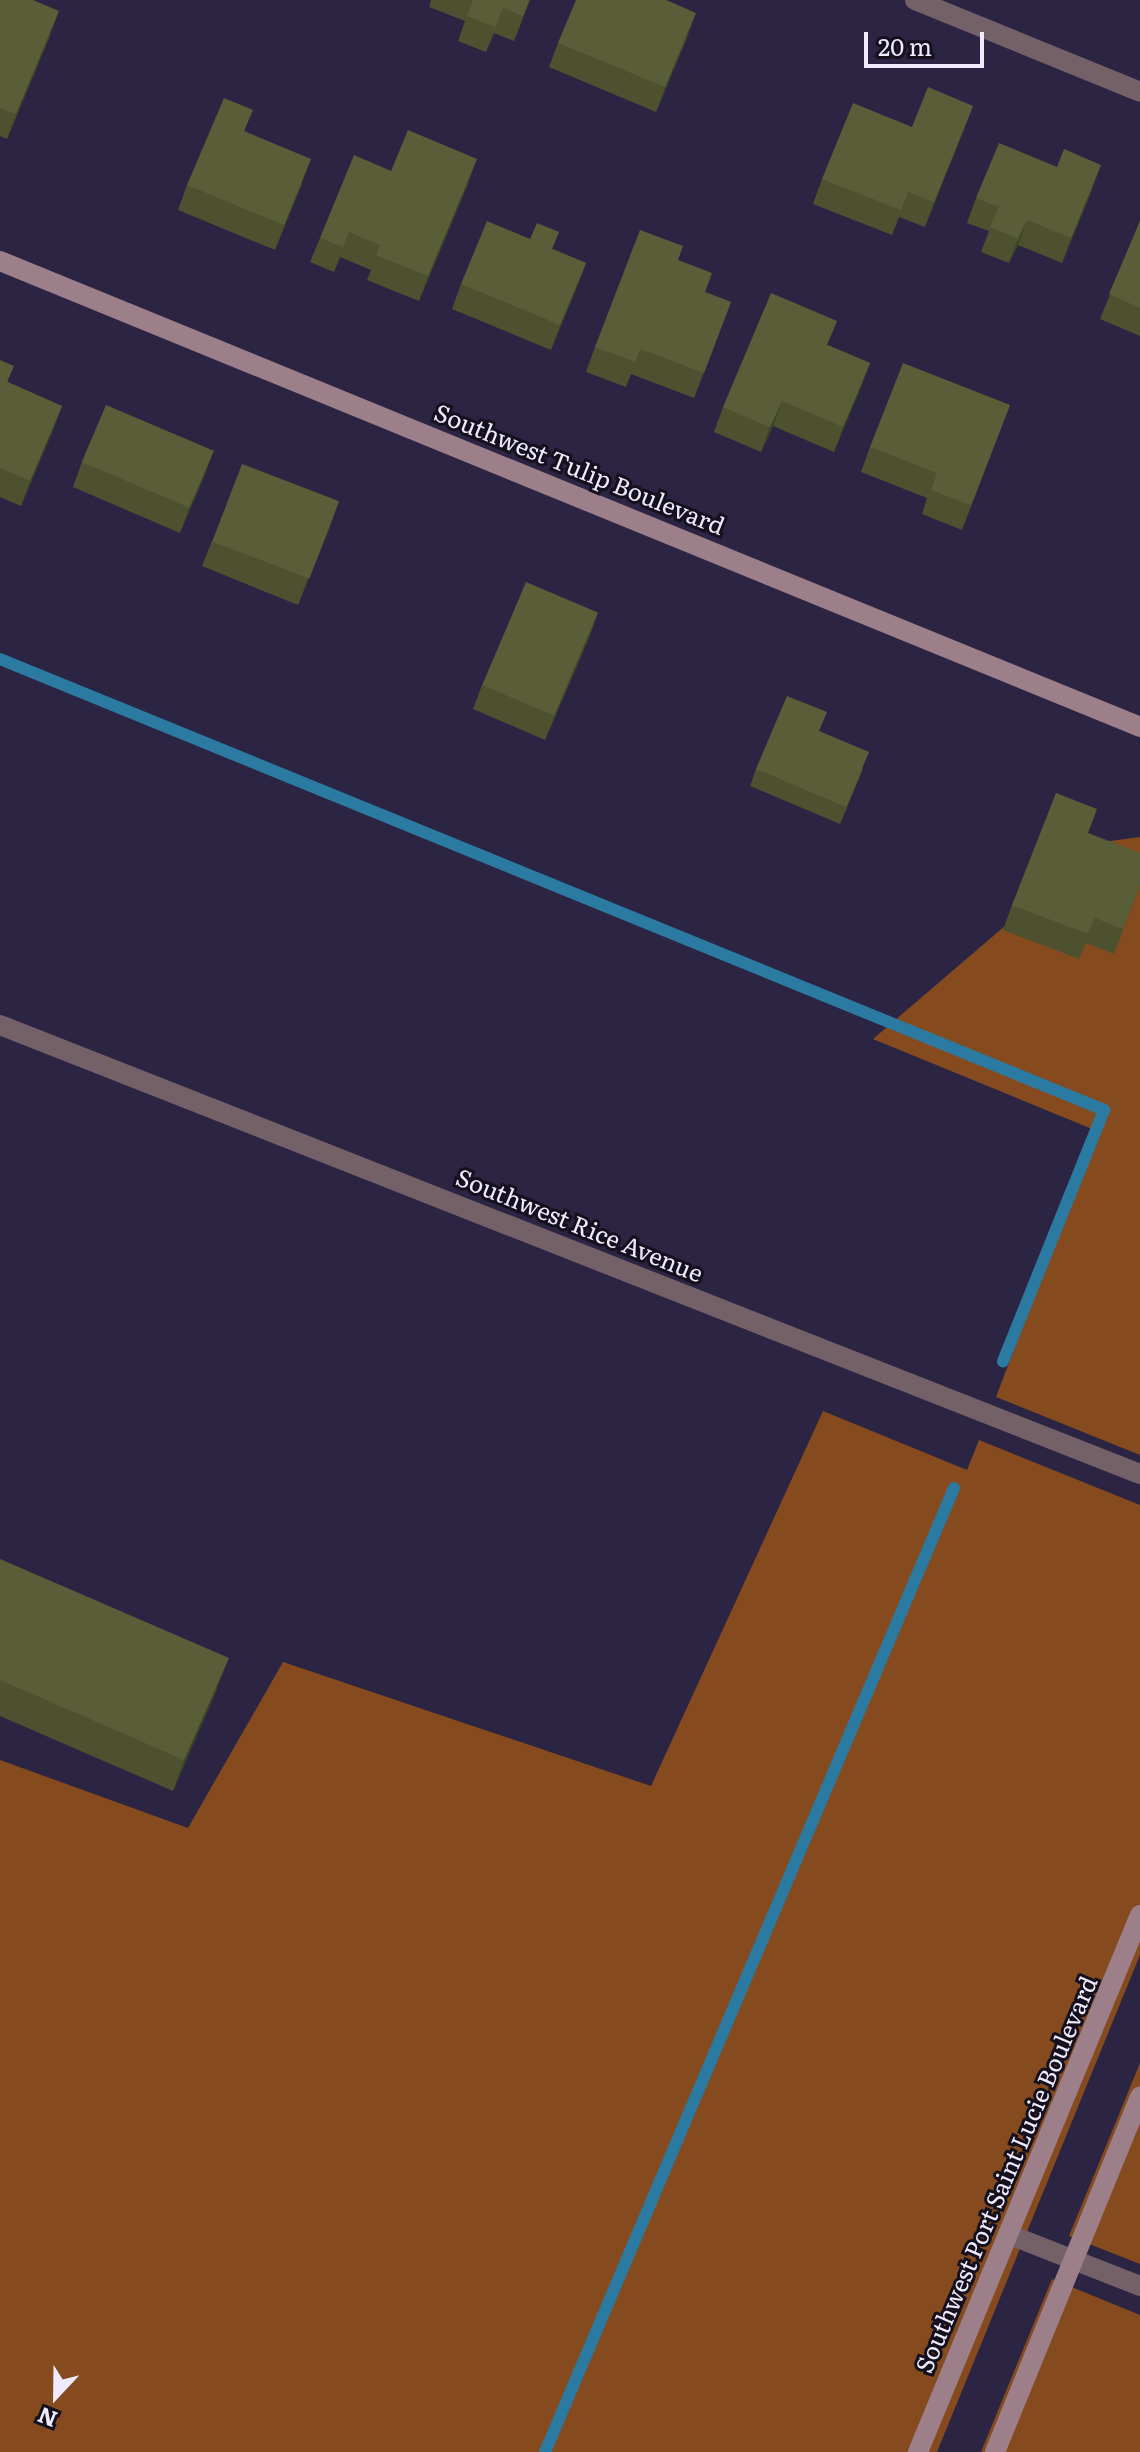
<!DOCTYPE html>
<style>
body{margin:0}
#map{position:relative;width:1140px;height:2452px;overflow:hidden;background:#2c2443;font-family:Literata,serif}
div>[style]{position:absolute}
.forest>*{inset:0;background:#854b1f}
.stream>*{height:12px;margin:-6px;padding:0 6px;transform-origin:6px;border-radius:6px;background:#2b7aa1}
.street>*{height:20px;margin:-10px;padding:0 10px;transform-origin:10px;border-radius:10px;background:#736167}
.secondary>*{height:20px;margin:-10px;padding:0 10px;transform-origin:10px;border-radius:10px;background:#9c7f89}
.wall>*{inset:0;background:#4d5130}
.shaded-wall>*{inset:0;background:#3e4227}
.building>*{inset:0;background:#595e38;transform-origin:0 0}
span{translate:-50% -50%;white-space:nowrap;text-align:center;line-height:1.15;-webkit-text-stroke:6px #14101e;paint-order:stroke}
.street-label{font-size:24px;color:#efebfc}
.north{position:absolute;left:16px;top:2356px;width:80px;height:80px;-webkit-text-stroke:6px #14101e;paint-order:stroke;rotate:202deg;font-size:22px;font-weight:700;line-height:32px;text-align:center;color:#efebfc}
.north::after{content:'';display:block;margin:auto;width:28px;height:36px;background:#efebfc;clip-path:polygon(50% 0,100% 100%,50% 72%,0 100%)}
.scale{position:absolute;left:864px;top:32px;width:120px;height:36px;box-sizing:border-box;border:4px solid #efebfc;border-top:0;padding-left:10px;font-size:24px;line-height:28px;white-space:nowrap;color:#efebfc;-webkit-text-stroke:6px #14101e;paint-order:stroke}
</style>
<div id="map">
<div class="forest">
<i style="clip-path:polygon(1140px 837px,1140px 1455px,996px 1397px,1097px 1131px,873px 1039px,1103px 842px)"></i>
<i style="clip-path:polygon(823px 1411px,967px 1470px,979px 1440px,1140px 1505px,1140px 1955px,937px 2452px,0 2452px,0 1760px,188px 1828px,283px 1662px,651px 1786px)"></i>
<i style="clip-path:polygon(1140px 2063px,1140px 2264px,1069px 2236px)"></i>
<i style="clip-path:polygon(1052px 2279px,1140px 2315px,1140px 2452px,981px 2452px)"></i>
</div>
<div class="stream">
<i style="left:0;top:659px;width:1193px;rotate:22.22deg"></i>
<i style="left:1104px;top:1110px;width:271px;rotate:111.9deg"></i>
<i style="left:545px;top:2452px;width:1047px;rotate:-67.01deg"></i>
</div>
<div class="street">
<i style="left:915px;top:0;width:243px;rotate:22.2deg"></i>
<i style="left:0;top:1025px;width:1225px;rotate:21.5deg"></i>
<i style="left:1008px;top:2234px;width:142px;rotate:21.5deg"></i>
</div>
<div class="secondary">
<i style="left:0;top:261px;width:1232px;rotate:22.23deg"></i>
<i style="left:918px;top:2452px;width:581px;rotate:-67.54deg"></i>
<i style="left:995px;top:2452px;width:384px;rotate:-67.8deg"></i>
</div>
<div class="wall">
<i style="clip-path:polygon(0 0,50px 36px,7px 139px,0 136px)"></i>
<i style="clip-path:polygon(431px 0,530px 0,514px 41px,494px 33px,486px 52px,458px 41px,465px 21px,429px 7px)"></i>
<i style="clip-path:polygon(687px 38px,656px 112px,549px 67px,558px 43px)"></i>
<i style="clip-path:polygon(973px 106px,925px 227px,899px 217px,892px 235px,813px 204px,822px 179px,912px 127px)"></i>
<i style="clip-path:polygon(245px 131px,302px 184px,275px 250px,178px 210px,187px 185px)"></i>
<i style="clip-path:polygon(391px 171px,468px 184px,419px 301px,367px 280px,371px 270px,340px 257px,334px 272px,310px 262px,320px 238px)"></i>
<i style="clip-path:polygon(1092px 190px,1062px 263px,1018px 245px,1009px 263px,981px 252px,989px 231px,967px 223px,976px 198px)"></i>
<i style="clip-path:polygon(1140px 221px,1140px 336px,1100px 319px)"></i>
<i style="clip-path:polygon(553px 249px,586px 263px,551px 350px,452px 309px,461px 284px)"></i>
<i style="clip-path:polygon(678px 260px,705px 292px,731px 302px,694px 398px,631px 374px,626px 387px,586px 372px,595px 347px)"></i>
<i style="clip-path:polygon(828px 345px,870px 363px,834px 452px,773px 426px,761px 452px,714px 432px,723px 407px)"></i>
<i style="clip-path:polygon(0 360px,8px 382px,62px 406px,21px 506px,0 497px)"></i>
<i style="clip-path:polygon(1010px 405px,962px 530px,922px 514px,927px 498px,861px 472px,870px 447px)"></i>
<i style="clip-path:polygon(214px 450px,180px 533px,73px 487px,82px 462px)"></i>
<i style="clip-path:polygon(330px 527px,298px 605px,202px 566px,212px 541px)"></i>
<i style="clip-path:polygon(598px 613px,589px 638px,545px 740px,473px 709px,482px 685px)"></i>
<i style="clip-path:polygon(820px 731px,863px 769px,840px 824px,750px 786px,756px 769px)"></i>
<i style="clip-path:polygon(1089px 833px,1140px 885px,1114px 954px,1086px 943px,1079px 959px,1003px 930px,1012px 905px)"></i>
<i style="clip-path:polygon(0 1559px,217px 1689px,173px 1791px,0 1716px)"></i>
</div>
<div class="shaded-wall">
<i style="clip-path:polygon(59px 11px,50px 36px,7px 139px,16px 114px)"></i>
<i style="clip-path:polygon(696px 13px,687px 38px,656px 112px,665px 87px)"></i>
<i style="clip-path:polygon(973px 106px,964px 130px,925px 227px,934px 202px)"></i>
<i style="clip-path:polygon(311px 159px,302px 184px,275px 250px,284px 225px)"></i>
<i style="clip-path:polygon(477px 159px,468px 184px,419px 301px,428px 276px)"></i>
<i style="clip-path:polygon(1101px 165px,1092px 190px,1062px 263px,1071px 238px)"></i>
<i style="clip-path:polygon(1027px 220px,1018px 245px,1009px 263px,1018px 239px)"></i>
<i style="clip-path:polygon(586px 263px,577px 288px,551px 350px,560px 325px)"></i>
<i style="clip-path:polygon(870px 363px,861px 388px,834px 452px,843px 427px)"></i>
<i style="clip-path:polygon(782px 401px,773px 426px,761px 452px,770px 427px)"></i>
<i style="clip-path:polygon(62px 406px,53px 431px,21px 506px,30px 481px)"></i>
<i style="clip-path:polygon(214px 450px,205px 475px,180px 533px,189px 508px)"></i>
<i style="clip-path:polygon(339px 502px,330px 527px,298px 605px,307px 580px)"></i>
<i style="clip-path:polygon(598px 613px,589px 638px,545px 740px,555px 715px)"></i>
<i style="clip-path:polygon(229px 1658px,217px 1689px,173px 1791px,184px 1760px)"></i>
</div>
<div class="building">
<i style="clip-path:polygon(0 0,33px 0,59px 11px,16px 114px,0 108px)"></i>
<i style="clip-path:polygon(473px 0,529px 0,523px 16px,503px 8px,495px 27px,467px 16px)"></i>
<i style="clip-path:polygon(576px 0,666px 0,696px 13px,665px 87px,558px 43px)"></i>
<i style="clip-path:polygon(928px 87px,973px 106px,934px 202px,908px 192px,901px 210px,822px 179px,853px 103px,912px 127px)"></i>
<i style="clip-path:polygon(224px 98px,253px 110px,244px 131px,311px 159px,284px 225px,187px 185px)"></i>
<i style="clip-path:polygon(408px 130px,477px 159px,428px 276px,376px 255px,380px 245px,349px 232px,343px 247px,320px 238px,354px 155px,391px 171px)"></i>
<i style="clip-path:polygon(999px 143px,1057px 167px,1064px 149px,1101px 165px,1071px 238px,1027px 220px,1018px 239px,990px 227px,999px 207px,976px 198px)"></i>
<i style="clip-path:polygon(487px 221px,530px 239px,537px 223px,559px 232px,552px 249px,586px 263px,560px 325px,461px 284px)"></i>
<i style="clip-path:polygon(1140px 221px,1140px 308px,1109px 294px)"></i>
<i style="clip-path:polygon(640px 230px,683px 246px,678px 260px,712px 273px,705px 292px,731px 302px,704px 373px,640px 349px,635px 362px,595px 347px)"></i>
<i style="clip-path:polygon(771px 293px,837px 321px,827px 345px,870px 363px,843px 427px,782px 401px,770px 427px,723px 407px)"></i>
<i style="clip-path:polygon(0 360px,14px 366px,7px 382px,62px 406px,30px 481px,0 468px)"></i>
<i style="clip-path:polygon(903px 363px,1010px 405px,971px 505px,931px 490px,937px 473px,870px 447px)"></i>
<i style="left:106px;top:405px;width:117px;height:62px;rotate:23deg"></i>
<i style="left:242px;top:464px;width:104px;height:83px;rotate:21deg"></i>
<i style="left:526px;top:582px;width:78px;height:112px;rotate:23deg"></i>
<i style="clip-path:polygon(787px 696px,827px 712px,819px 731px,869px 752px,846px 807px,756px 769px)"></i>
<i style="clip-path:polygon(1056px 793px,1097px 809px,1088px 833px,1140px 853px,1140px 884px,1123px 929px,1095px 918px,1088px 934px,1012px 905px)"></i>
<i style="clip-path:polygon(0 1559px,229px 1658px,184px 1760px,0 1680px)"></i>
</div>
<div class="street-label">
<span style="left:580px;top:468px;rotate:22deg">Southwest Tulip Boulevard</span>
<span style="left:580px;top:1224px;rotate:22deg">Southwest Rice Avenue</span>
<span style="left:1005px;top:2174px;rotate:-67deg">Southwest Port Saint Lucie Boulevard</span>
</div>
<div class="north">N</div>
<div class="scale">20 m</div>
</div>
